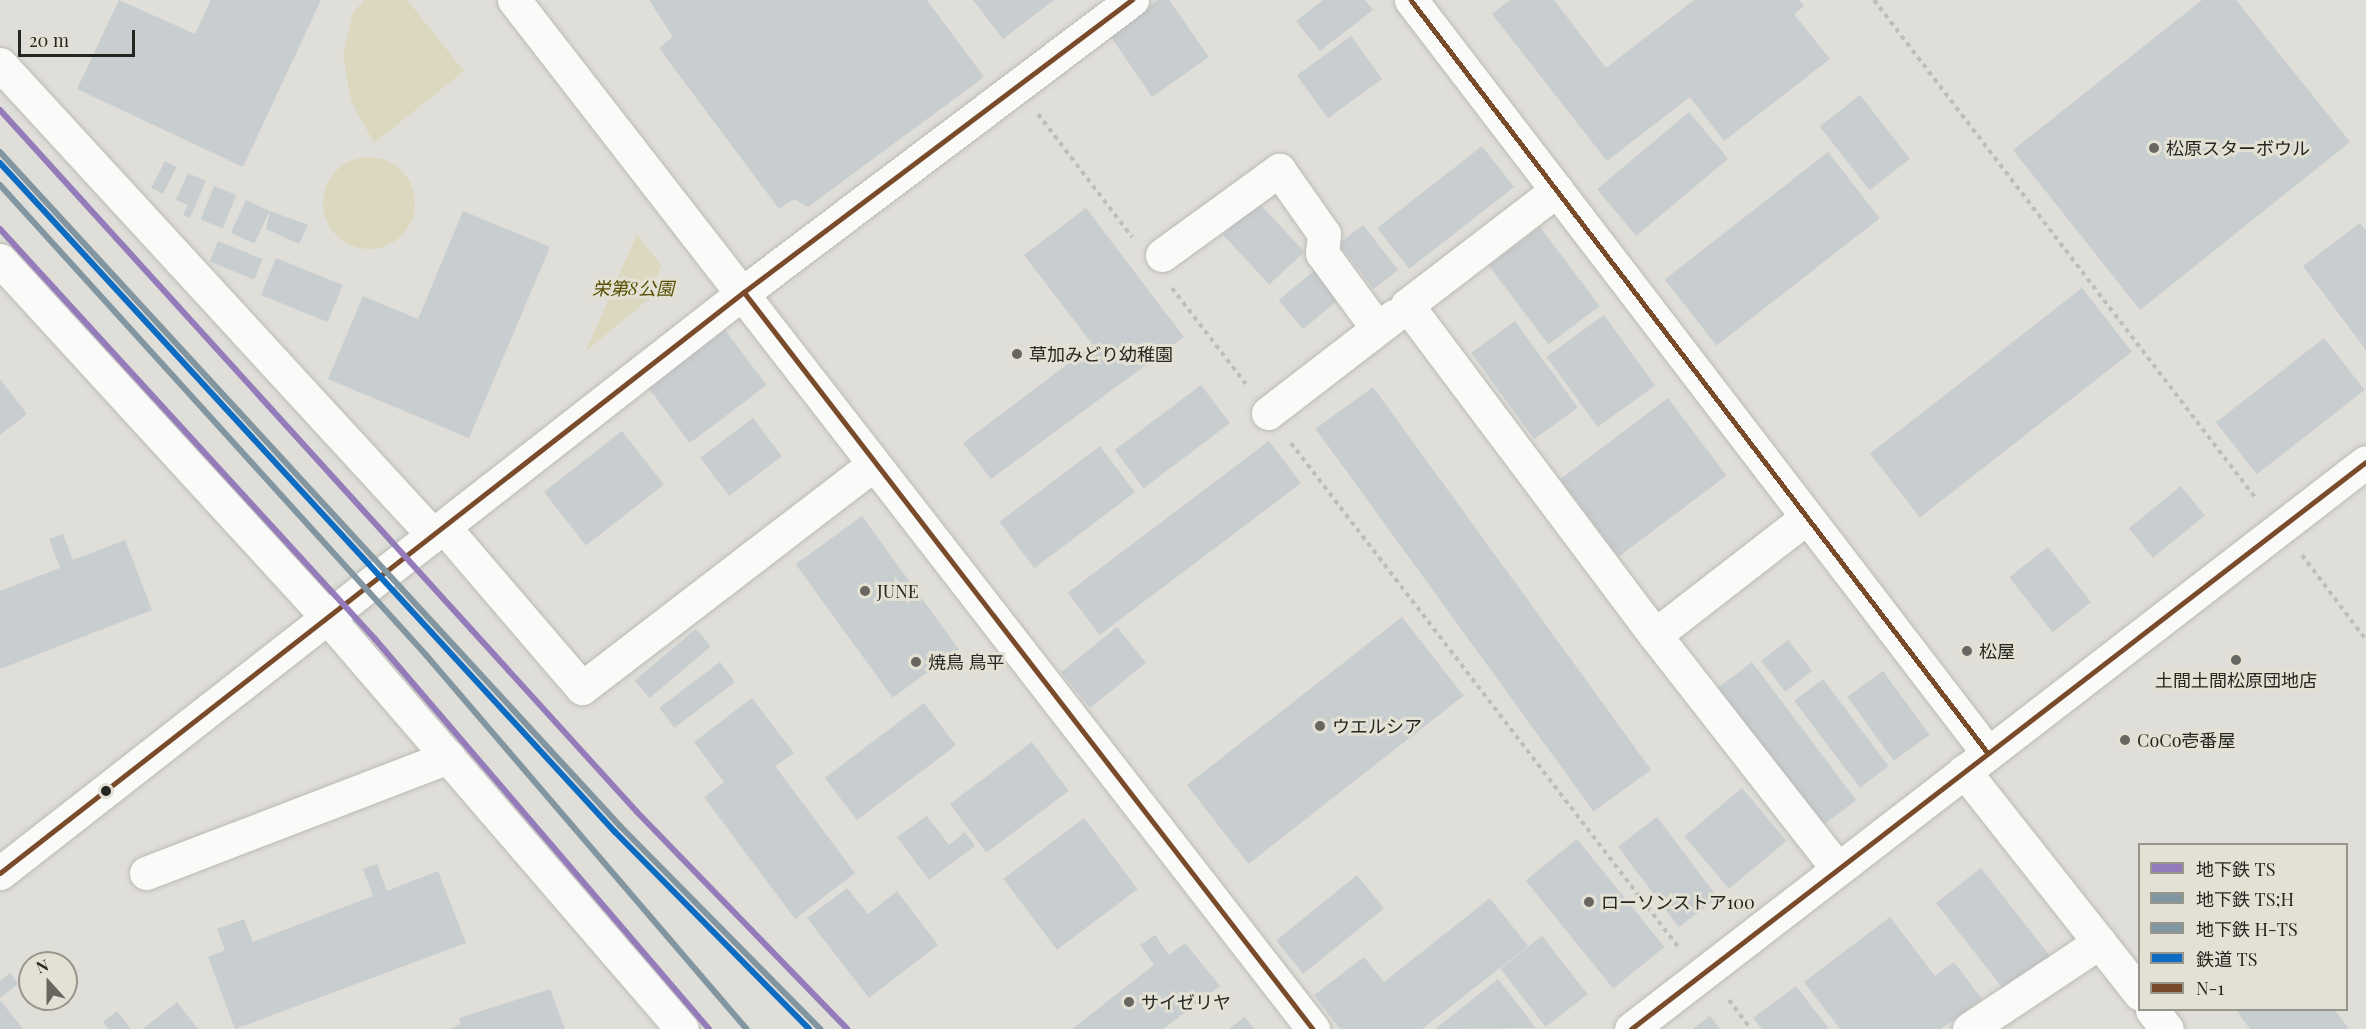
<!DOCTYPE html>
<meta charset="utf-8">
<style>
body{margin:0}
#map{position:relative;width:2366px;height:1029px;overflow:hidden;background:#e0ded8;font-family:"Playfair Display","Noto Sans JP",serif}
div>[style]{position:absolute}
.green>*{inset:0;background:#dcd8bf}
.round{border-radius:50%}
.building>*{inset:0;background:#c8cdd0;transform-origin:0 0}
.path>*{height:4px;margin-top:-2px;transform-origin:0;background:repeating-linear-gradient(90deg,#bdbdba 0 4.5px,transparent 0 9px)}
.roads{filter:drop-shadow(0 0 2px #bbbab5) drop-shadow(0 0 2px #bbbab5)}
.minor>*{height:33px;margin:-16.5px;padding:0 16.5px;transform-origin:16.5px;border-radius:16.5px;background:#fafaf9}
.major>*{height:33px;margin:-16.5px;padding:0 16.5px;transform-origin:16.5px;border-radius:16.5px;background:#fafaf9}
.bus-1>*{height:4.5px;margin:-2.25px;padding:0 2.25px;transform-origin:2.25px;border-radius:2.25px;background:#7a4b2a}
.rail-1>*{height:6px;margin:-3px;padding:0 3px;transform-origin:3px;border-radius:3px;background:#0f6cc3}
.metro-1>*{height:6px;margin:-3px;padding:0 3px;transform-origin:3px;border-radius:3px;background:#937cb9}
.metro-2>*{height:6px;margin:-3px;padding:0 3px;transform-origin:3px;border-radius:3px;background:#8196a0}
.metro-3>*{height:6px;margin:-3px;padding:0 3px;transform-origin:3px;border-radius:3px;background:#8196a0}
.dots>*{width:16px;height:16px;translate:-50% -50%;box-sizing:border-box;border:3px solid #e3e1d4;border-radius:50%}
span{translate:-50% -50%;white-space:nowrap;text-align:center;line-height:1.15;-webkit-text-stroke:6px #e3e1d4;paint-order:stroke}
.poi-label{font-size:18px;color:#262621}
.left{translate:0 -50%;text-align:left}
.park-label{font-size:18px;color:#584f03;font-style:italic}
.legend{position:absolute;left:2138px;top:843px;width:210px;height:168px;box-sizing:border-box;background:#e3e1d4;border:2px solid #97968c;margin:0;padding:8px 10px;list-style:none;font-size:18px;color:#262621}
.legend li{display:flex;align-items:center;gap:12px;height:30px}
.legend b{width:30px;border:2px solid #97968c}
.north{position:absolute;left:18px;top:951px;width:60px;height:60px;box-sizing:border-box;background:#e3e1d4;border:2px solid #97968c;border-radius:50%;rotate:339deg;font-size:16px;font-weight:700;line-height:24px;text-align:center;color:#262621}
.north::after{content:'';display:block;margin:auto;width:21px;height:27px;background:#676661;clip-path:polygon(50% 0,100% 100%,50% 72%,0 100%)}
.scale{position:absolute;left:18px;top:30px;width:117px;height:27px;box-sizing:border-box;border:3px solid #262621;border-top:0;padding-left:8px;font-size:18px;line-height:21px;white-space:nowrap;color:#262621;-webkit-text-stroke:4px #e3e1d4;paint-order:stroke}
</style>
<div id="map">
<div class="green">
<i style="clip-path:polygon(364px 0,407px 0,464px 71px,374px 143px,351px 101px,343px 54px,353px 13px)"></i>
<i class="round" style="left:323px;top:157px;width:92px;height:92px"></i>
<i style="clip-path:polygon(637px 234px,661px 265px,649px 299px,586px 351px)"></i>
</div>
<div class="building">
<i style="clip-path:polygon(119px 0,195px 34px,211px 0,321px 0,243px 167px,77px 89px)"></i>
<i style="clip-path:polygon(649px 0,927px 0,984px 77px,808px 207px,794px 199px,779px 209px,659px 48px,673px 37px)"></i>
<i style="clip-path:polygon(973px 0,1054px 0,1003px 39px)"></i>
<i style="clip-path:polygon(1158px 0,1169px 0,1209px 57px,1152px 97px,1109px 34px)"></i>
<i style="clip-path:polygon(1323px 0,1365px 0,1373px 10px,1320px 51px,1296px 21px)"></i>
<i style="clip-path:polygon(1510px 0,1554px 0,1606px 68px,1694px 0,1799px 0,1804px 6px,1794px 14px,1830px 59px,1724px 141px,1690px 97px,1607px 161px,1492px 14px)"></i>
<i style="clip-path:polygon(2202px 0,2236px 0,2350px 142px,2140px 310px,2013px 150px)"></i>
<i style="left:1351px;top:36px;width:53px;height:67px;rotate:54deg"></i>
<i style="left:1860px;top:95px;width:81px;height:51px;rotate:52deg"></i>
<i style="left:1689px;top:112px;width:61px;height:120px;rotate:50deg"></i>
<i style="left:1482px;top:146px;width:52px;height:133px;rotate:52deg"></i>
<i style="left:1828px;top:152px;width:84px;height:207px;rotate:52deg"></i>
<i style="left:165px;top:161px;width:13px;height:30px;rotate:27deg"></i>
<i style="clip-path:polygon(188px 173px,206px 181px,190px 218px,183px 215px,188px 205px,176px 200px)"></i>
<i style="left:214px;top:186px;width:24px;height:36px;rotate:22deg"></i>
<i style="left:246px;top:200px;width:26px;height:36px;rotate:25deg"></i>
<i style="left:1258px;top:202px;width:68px;height:48px;rotate:47deg"></i>
<i style="clip-path:polygon(1086px 208px,1184px 337px,991px 479px,963px 443px,1093px 345px,1024px 255px)"></i>
<i style="clip-path:polygon(270px 211px,308px 225px,299px 244px,266px 229px)"></i>
<i style="clip-path:polygon(463px 211px,550px 247px,469px 438px,328px 379px,363px 296px,418px 319px)"></i>
<i style="clip-path:polygon(2360px 223px,2366px 230px,2366px 350px,2303px 266px)"></i>
<i style="left:1363px;top:225px;width:57px;height:31px;rotate:52deg"></i>
<i style="left:1540px;top:227px;width:99px;height:64px;rotate:53deg"></i>
<i style="left:218px;top:241px;width:48px;height:22px;rotate:22deg"></i>
<i style="left:276px;top:258px;width:72px;height:40px;rotate:22deg"></i>
<i style="left:1317px;top:268px;width:38px;height:50px;rotate:50deg"></i>
<i style="left:2082px;top:288px;width:81px;height:269px;rotate:52deg"></i>
<i style="left:1604px;top:315px;width:87px;height:71px;rotate:54deg"></i>
<i style="left:1515px;top:321px;width:107px;height:54px;rotate:54deg"></i>
<i style="left:725px;top:330px;width:69px;height:96px;rotate:53deg"></i>
<i style="left:2324px;top:338px;width:66px;height:137px;rotate:52deg"></i>
<i style="clip-path:polygon(0 379px,27px 414px,0 435px)"></i>
<i style="left:1201px;top:385px;width:48px;height:108px;rotate:53deg"></i>
<i style="left:1373px;top:387px;width:473px;height:71px;rotate:54deg"></i>
<i style="left:1668px;top:398px;width:97px;height:135px;rotate:53deg"></i>
<i style="left:753px;top:418px;width:48px;height:66px;rotate:53deg"></i>
<i style="left:622px;top:431px;width:68px;height:99px;rotate:52deg"></i>
<i style="left:1269px;top:441px;width:53px;height:252px;rotate:53deg"></i>
<i style="left:1100px;top:446px;width:58px;height:126px;rotate:53deg"></i>
<i style="left:2181px;top:486px;width:38px;height:67px;rotate:51deg"></i>
<i style="left:862px;top:516px;width:165px;height:82px;rotate:54deg"></i>
<i style="clip-path:polygon(63px 534px,73px 560px,125px 540px,152px 610px,0 669px,0 591px,60px 568px,49px 539px)"></i>
<i style="left:2048px;top:547px;width:70px;height:49px;rotate:52deg"></i>
<i style="left:1402px;top:617px;width:100px;height:273px;rotate:52deg"></i>
<i style="left:1117px;top:627px;width:46px;height:72px;rotate:51deg"></i>
<i style="left:696px;top:629px;width:23px;height:80px;rotate:50deg"></i>
<i style="left:1788px;top:640px;width:39px;height:34px;rotate:52deg"></i>
<i style="left:720px;top:662px;width:25px;height:76px;rotate:53deg"></i>
<i style="left:1752px;top:662px;width:173px;height:43px;rotate:53deg"></i>
<i style="left:1883px;top:671px;width:79px;height:44px;rotate:54deg"></i>
<i style="left:1823px;top:679px;width:109px;height:36px;rotate:53deg"></i>
<i style="clip-path:polygon(752px 698px,794px 753px,775px 766px,855px 873px,795px 919px,704px 797px,724px 782px,694px 742px)"></i>
<i style="left:924px;top:703px;width:53px;height:124px;rotate:53deg"></i>
<i style="left:1032px;top:742px;width:61px;height:103px;rotate:53deg"></i>
<i style="left:1742px;top:788px;width:69px;height:75px;rotate:50deg"></i>
<i style="clip-path:polygon(927px 816px,949px 845px,965px 832px,975px 846px,929px 880px,897px 837px)"></i>
<i style="left:1657px;top:817px;width:101px;height:49px;rotate:53deg"></i>
<i style="left:1084px;top:818px;width:89px;height:101px;rotate:53deg"></i>
<i style="left:1577px;top:839px;width:139px;height:66px;rotate:51deg"></i>
<i style="clip-path:polygon(377px 864px,387px 891px,438px 871px,466px 943px,235px 1029px,208px 957px,225px 950px,217px 929px,244px 919px,253px 942px,373px 896px,363px 869px)"></i>
<i style="left:1981px;top:868px;width:115px;height:57px;rotate:52deg"></i>
<i style="left:1357px;top:875px;width:43px;height:104px;rotate:51deg"></i>
<i style="clip-path:polygon(847px 888px,868px 914px,897px 891px,938px 945px,869px 998px,807px 918px)"></i>
<i style="clip-path:polygon(1490px 898px,1528px 946px,1422px 1029px,1340px 1029px,1314px 995px,1364px 957px,1384px 982px)"></i>
<i style="clip-path:polygon(1890px 917px,1935px 976px,1954px 962px,1982px 999px,1941px 1029px,1840px 1029px,1804px 982px)"></i>
<i style="clip-path:polygon(1155px 935px,1169px 955px,1185px 943px,1220px 986px,1163px 1029px,1072px 1029px,1154px 965px,1140px 945px)"></i>
<i style="left:1542px;top:936px;width:74px;height:53px;rotate:52deg"></i>
<i style="clip-path:polygon(10px 973px,18px 984px,0 998px,0 981px)"></i>
<i style="clip-path:polygon(1498px 979px,1536px 1028px,1435px 1029px)"></i>
<i style="clip-path:polygon(1796px 986px,1829px 1029px,1762px 1029px,1753px 1018px)"></i>
<i style="clip-path:polygon(550px 989px,565px 1029px,449px 1029px,461px 1024px,459px 1018px)"></i>
<i style="clip-path:polygon(0 1000px,23px 1029px,0 1029px)"></i>
<i style="clip-path:polygon(177px 1002px,198px 1029px,143px 1029px)"></i>
<i style="clip-path:polygon(2236px 1010px,2335px 1010px,2349px 1029px,2250px 1029px)"></i>
<i style="clip-path:polygon(117px 1011px,131px 1029px,108px 1029px,103px 1022px)"></i>
<i style="clip-path:polygon(1710px 1016px,1720px 1029px,1692px 1029px)"></i>
<i style="clip-path:polygon(1245px 1017px,1254px 1029px,1229px 1029px)"></i>
</div>
<div class="path">
<i style="left:1874px;top:0;width:630px;rotate:52.55deg"></i>
<i style="left:1038px;top:114px;width:155px;rotate:52.6deg"></i>
<i style="left:1172px;top:288px;width:121px;rotate:52.4deg"></i>
<i style="left:1291px;top:443px;width:637px;rotate:52.46deg"></i>
<i style="left:2302px;top:555px;width:106px;rotate:53deg"></i>
<i style="left:1729px;top:1000px;width:36px;rotate:53deg"></i>
</div>
<div class="roads">
<div class="minor">
<i style="left:514px;top:0;width:1303px;rotate:52.17deg"></i>
<i style="left:1411px;top:0;width:949px;rotate:52.54deg"></i>
<i style="left:0;top:64px;width:640px;rotate:47.41deg"></i>
<i style="left:1557px;top:190px;width:189px;rotate:142.5deg"></i>
<i style="left:1407px;top:305px;width:413px;rotate:53.1deg"></i>
<i style="left:1655px;top:635px;width:297px;rotate:52deg"></i>
<i style="left:1162px;top:255px;width:145px;rotate:-36deg"></i>
<i style="left:1279px;top:170px;width:78px;rotate:54.9deg"></i>
<i style="left:1324px;top:234px;width:19px;rotate:96deg"></i>
<i style="left:1322px;top:253px;width:93px;rotate:53.7deg"></i>
<i style="left:0;top:260px;width:486px;rotate:47.5deg"></i>
<i style="left:328px;top:618px;width:542px;rotate:49.26deg"></i>
<i style="left:1268px;top:413px;width:159px;rotate:-37.6deg"></i>
<i style="left:455px;top:540px;width:195px;rotate:49.4deg"></i>
<i style="left:582px;top:688px;width:367px;rotate:-37.5deg"></i>
<i style="left:1655px;top:635px;width:191px;rotate:-37.8deg"></i>
<i style="left:1964px;top:771px;width:284px;rotate:51.7deg"></i>
<i style="left:0;top:873px;width:944px;rotate:-37.99deg"></i>
<i style="left:744px;top:292px;width:486px;rotate:-37deg"></i>
<i style="left:146px;top:873px;width:324px;rotate:-21deg"></i>
<i style="left:2152px;top:1010px;width:24px;rotate:52deg"></i>
<i style="left:1969px;top:1029px;width:157px;rotate:-33.6deg"></i>
</div>
<div class="major">
<i style="left:1631px;top:1029px;width:928px;rotate:-37.65deg"></i>
</div>
</div>
<div class="bus-1">
<i style="left:1411px;top:0;width:949px;rotate:52.54deg"></i>
<i style="left:744px;top:292px;width:931px;rotate:52.33deg"></i>
<i style="left:0;top:873px;width:944px;rotate:-37.99deg"></i>
<i style="left:744px;top:292px;width:486px;rotate:-37deg"></i>
<i style="left:1631px;top:1029px;width:928px;rotate:-37.65deg"></i>
</div>
<div class="rail-1">
<i style="left:0;top:163px;width:909px;rotate:47.41deg"></i>
<i style="left:615px;top:832px;width:276px;rotate:45.4deg"></i>
</div>
<div class="metro-1">
<i style="left:0;top:110px;width:948px;rotate:47.78deg"></i>
<i style="left:637px;top:812px;width:302px;rotate:45.9deg"></i>
<i style="left:0;top:229px;width:556px;rotate:47.55deg"></i>
<i style="left:375px;top:639px;width:513px;rotate:49.42deg"></i>
</div>
<div class="metro-2">
<i style="left:0;top:152px;width:917px;rotate:47.39deg"></i>
<i style="left:621px;top:827px;width:284px;rotate:45.4deg"></i>
</div>
<div class="metro-3">
<i style="left:0;top:185px;width:634px;rotate:47.81deg"></i>
<i style="left:426px;top:655px;width:492px;rotate:49.4deg"></i>
</div>
<div class="dots">
<i style="left:2154px;top:148px;background:#676661"></i>
<i style="left:1017px;top:354px;background:#676661"></i>
<i style="left:865px;top:591px;background:#676661"></i>
<i style="left:1967px;top:651px;background:#676661"></i>
<i style="left:2236px;top:660px;background:#676661"></i>
<i style="left:916px;top:662px;background:#676661"></i>
<i style="left:1320px;top:726px;background:#676661"></i>
<i style="left:2125px;top:740px;background:#676661"></i>
<i style="left:106px;top:791px;background:#262621"></i>
<i style="left:1589px;top:902px;background:#676661"></i>
<i style="left:1129px;top:1002px;background:#676661"></i>
</div>
<div class="poi-label">
<span class="left" style="left:2166px;top:148px">松原スターボウル</span>
<span class="left" style="left:1029px;top:354px">草加みどり幼稚園</span>
<span class="left" style="left:877px;top:591px">JUNE</span>
<span class="left" style="left:1979px;top:651px">松屋</span>
<span class="left" style="left:928px;top:662px">焼鳥 鳥平</span>
<span style="left:2236px;top:680px">土間土間松原団地店</span>
<span class="left" style="left:1332px;top:726px">ウエルシア</span>
<span class="left" style="left:2137px;top:740px">CoCo壱番屋</span>
<span class="left" style="left:1601px;top:902px">ローソンストア100</span>
<span class="left" style="left:1141px;top:1002px">サイゼリヤ</span>
</div>
<div class="park-label">
<span style="left:633px;top:288px">栄第8公園</span>
</div>
<ul class="legend">
<li><b style="height:8px;background:#937cb9"></b>地下鉄 TS</li>
<li><b style="height:8px;background:#8196a0"></b>地下鉄 TS;H</li>
<li><b style="height:8px;background:#8196a0"></b>地下鉄 H-TS</li>
<li><b style="height:8px;background:#0f6cc3"></b>鉄道 TS</li>
<li><b style="height:8px;background:#7a4b2a"></b>N-1</li>
</ul>
<div class="north">N</div>
<div class="scale">20 m</div>
</div>
